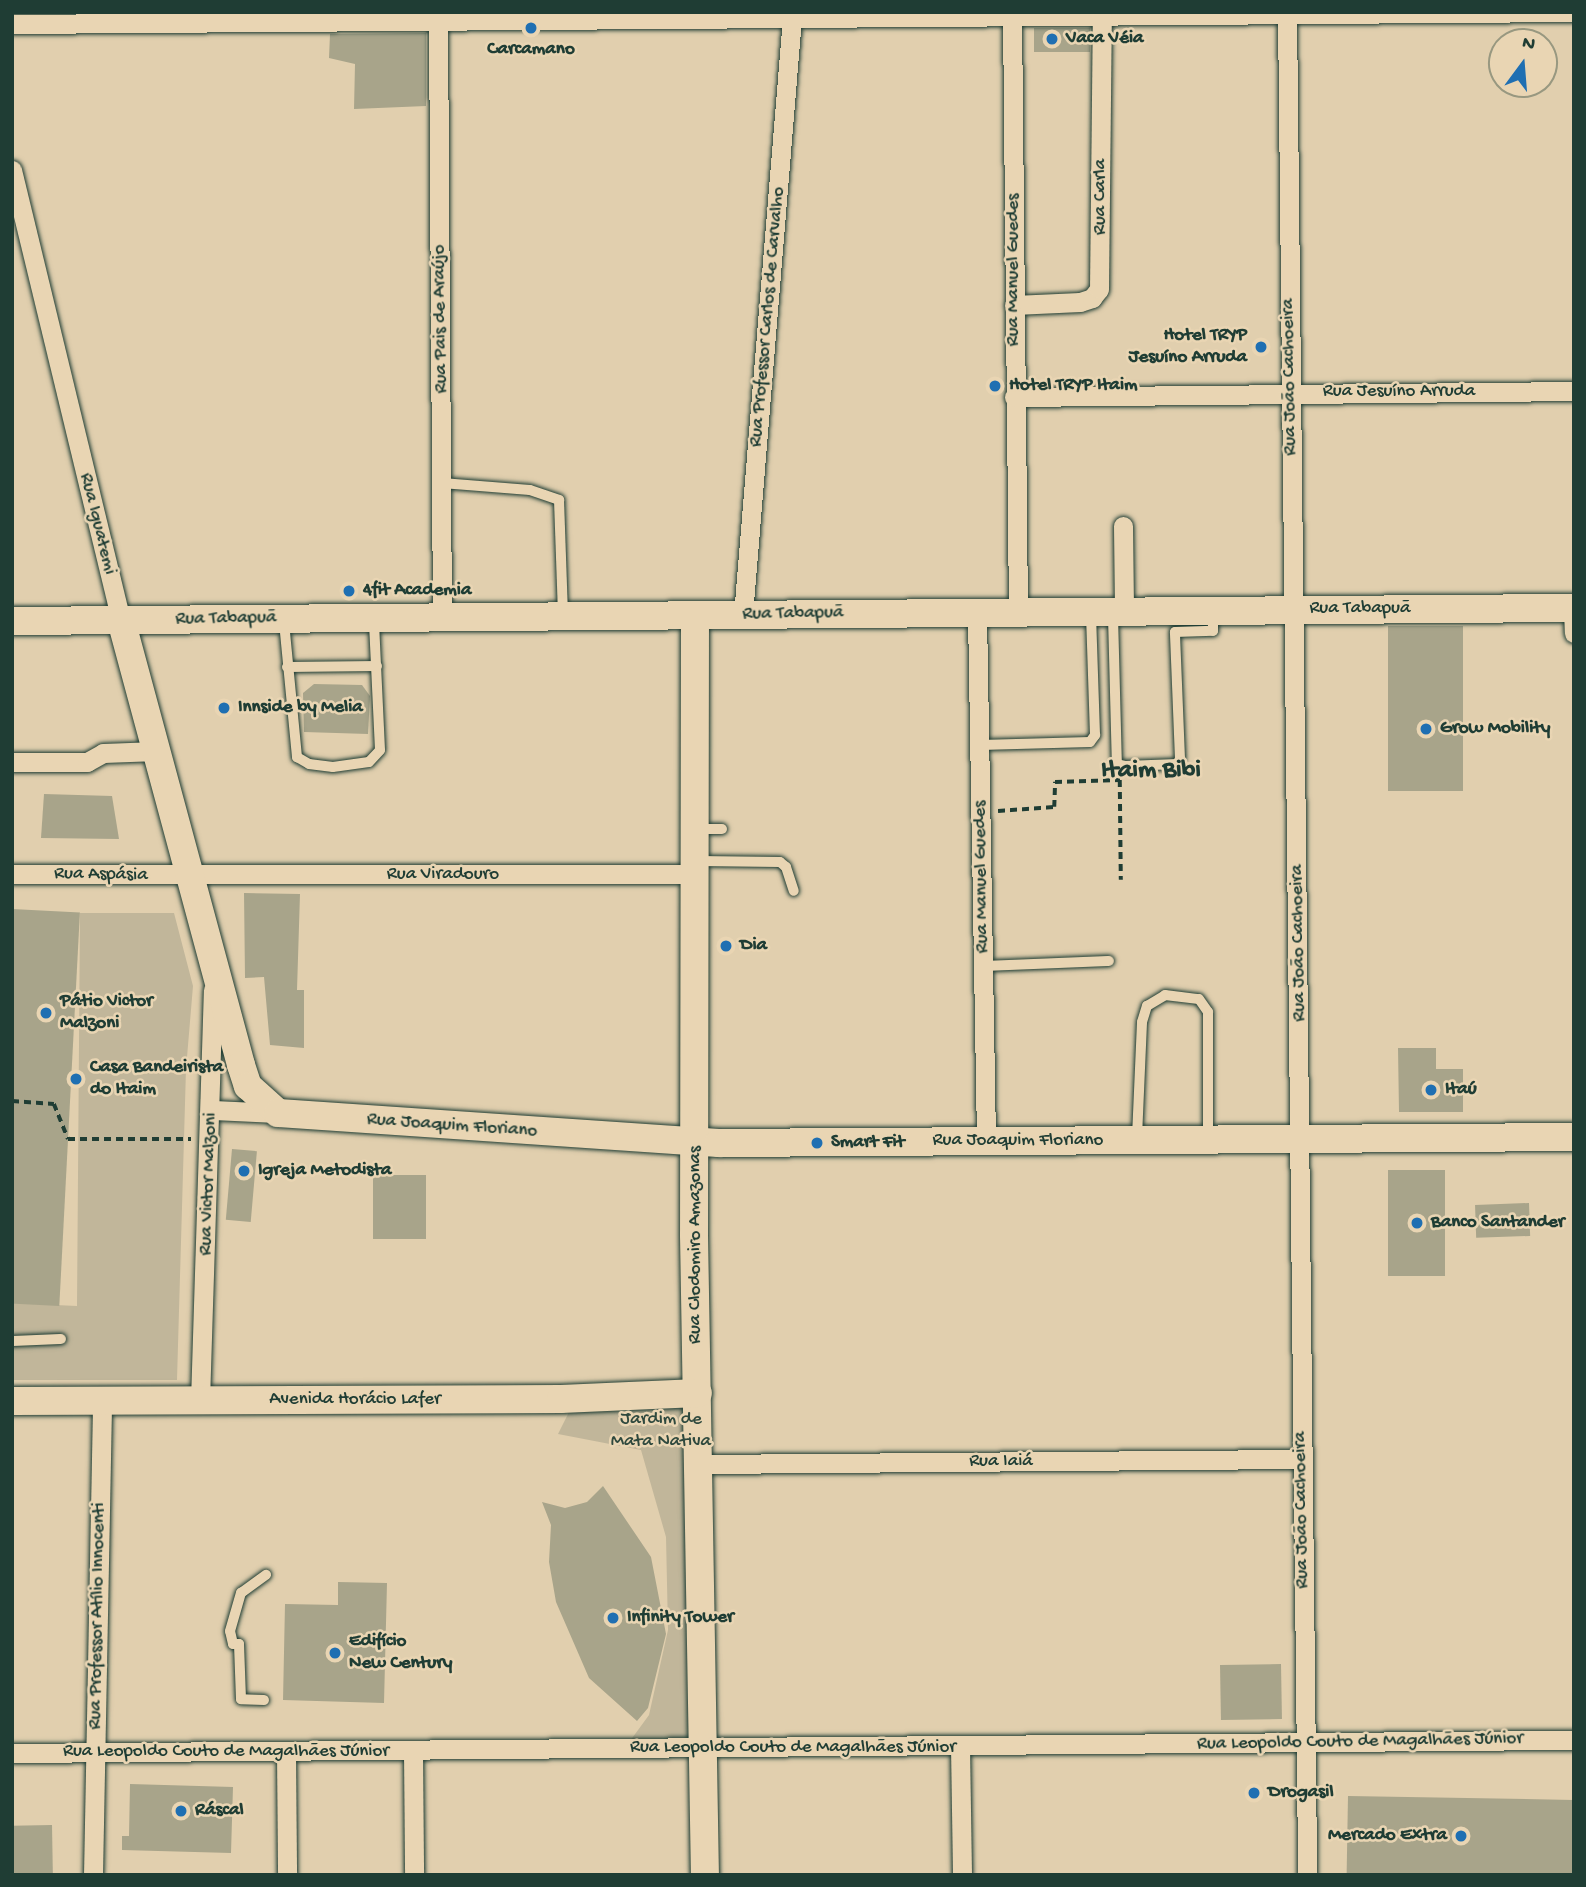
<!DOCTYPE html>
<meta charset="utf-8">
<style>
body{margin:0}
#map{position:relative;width:1586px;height:1887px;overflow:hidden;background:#e1cfae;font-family:"Gochi Hand",sans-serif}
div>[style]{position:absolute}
.green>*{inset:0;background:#c1b69a}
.building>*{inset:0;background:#a8a48a;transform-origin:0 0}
.path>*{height:3.5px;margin-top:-1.75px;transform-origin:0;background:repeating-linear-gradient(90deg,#1f3d34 0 7px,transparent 0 12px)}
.roads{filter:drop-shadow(0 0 2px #1f3d34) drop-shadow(0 0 2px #1f3d34)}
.lane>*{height:10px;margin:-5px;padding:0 5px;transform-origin:5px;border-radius:5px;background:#e9d5b3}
.street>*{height:19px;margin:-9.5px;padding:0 9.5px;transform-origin:9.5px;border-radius:9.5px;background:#e9d5b3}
.secondary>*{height:28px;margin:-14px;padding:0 14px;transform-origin:14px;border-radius:14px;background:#e9d5b3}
.dots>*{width:19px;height:19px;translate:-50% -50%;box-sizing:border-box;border:4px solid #e9d5b3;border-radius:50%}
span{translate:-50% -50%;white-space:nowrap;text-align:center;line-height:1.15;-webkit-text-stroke:5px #e9d5b3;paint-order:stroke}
.poi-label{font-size:19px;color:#1f3d34;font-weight:700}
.left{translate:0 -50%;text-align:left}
.right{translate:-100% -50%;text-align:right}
.street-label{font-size:19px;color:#1f3d34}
.park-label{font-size:19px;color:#2f493e}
.district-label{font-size:26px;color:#1f3d34;font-weight:700}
.frame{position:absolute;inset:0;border:14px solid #1f3d34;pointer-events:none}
.north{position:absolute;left:1488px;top:28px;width:70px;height:70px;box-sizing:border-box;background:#e9d5b3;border:2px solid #989880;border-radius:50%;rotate:16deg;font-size:19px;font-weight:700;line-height:28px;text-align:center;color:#1f3d34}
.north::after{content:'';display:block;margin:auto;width:24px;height:32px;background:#1f6fb2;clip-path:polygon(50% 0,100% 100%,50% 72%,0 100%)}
</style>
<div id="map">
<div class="green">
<i style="clip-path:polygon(80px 913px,174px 913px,193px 986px,186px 1069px,177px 1380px,12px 1380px,12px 1303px,77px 1306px)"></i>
<i style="clip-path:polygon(574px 1402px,689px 1403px,696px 1740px,630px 1741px,649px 1715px,668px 1630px,666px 1537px,641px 1450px,558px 1434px)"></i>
</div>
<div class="building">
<i style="left:1034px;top:28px;width:56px;height:24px"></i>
<i style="clip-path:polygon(426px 33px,426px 106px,354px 109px,355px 64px,329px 58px,330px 34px)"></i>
<i style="left:1388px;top:626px;width:75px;height:165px"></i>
<i style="clip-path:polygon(314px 684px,362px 685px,370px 696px,368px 734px,304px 732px,303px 693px)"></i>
<i style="clip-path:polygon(44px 794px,112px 796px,119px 839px,41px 838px)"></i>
<i style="clip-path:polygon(244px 893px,300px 894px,297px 990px,304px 990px,304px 1048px,270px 1045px,264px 977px,245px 978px)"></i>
<i style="left:12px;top:909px;width:68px;height:394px;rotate:3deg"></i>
<i style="clip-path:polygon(1398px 1048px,1436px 1048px,1436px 1069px,1463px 1069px,1463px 1112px,1399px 1112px)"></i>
<i style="left:232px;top:1149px;width:25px;height:71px;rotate:5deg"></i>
<i style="left:1388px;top:1170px;width:57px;height:106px"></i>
<i style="left:373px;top:1175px;width:53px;height:64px"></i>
<i style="left:1529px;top:1203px;width:33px;height:54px;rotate:88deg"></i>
<i style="clip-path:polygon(603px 1486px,651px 1557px,666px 1634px,648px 1708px,637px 1721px,589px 1678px,556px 1602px,549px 1562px,551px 1525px,542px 1502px,565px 1508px,587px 1502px)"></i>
<i style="clip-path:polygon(338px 1582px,387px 1583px,384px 1703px,283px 1700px,285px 1604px,338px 1605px)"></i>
<i style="left:1281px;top:1664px;width:55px;height:61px;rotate:89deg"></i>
<i style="clip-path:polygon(130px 1784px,233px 1787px,231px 1853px,122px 1850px,122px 1836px,129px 1836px)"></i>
<i style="left:1348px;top:1796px;width:226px;height:79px;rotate:1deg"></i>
<i style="left:52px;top:1825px;width:50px;height:40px;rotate:89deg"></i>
</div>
<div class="path">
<i style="left:998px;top:811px;width:56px;rotate:-4.1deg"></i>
<i style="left:1054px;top:807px;width:25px;rotate:-88deg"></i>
<i style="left:1055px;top:782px;width:65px;rotate:-1.8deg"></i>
<i style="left:1120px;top:780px;width:100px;rotate:89.4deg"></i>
<i style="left:12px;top:1101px;width:42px;rotate:4.1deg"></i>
<i style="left:54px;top:1104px;width:38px;rotate:68deg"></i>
<i style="left:68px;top:1139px;width:123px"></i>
</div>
<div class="roads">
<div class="lane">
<i style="left:442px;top:483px;width:88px;rotate:4.5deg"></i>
<i style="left:530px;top:490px;width:31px;rotate:19deg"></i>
<i style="left:559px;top:500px;width:116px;rotate:88deg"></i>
<i style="left:1113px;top:616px;width:148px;rotate:88.5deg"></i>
<i style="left:1117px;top:764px;width:9px;rotate:13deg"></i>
<i style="left:1126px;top:766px;width:51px;rotate:-2.2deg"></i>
<i style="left:1177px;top:764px;width:6px;rotate:-59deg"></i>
<i style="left:1180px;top:759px;width:127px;rotate:-92.3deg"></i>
<i style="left:1175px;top:632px;width:38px;rotate:-2deg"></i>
<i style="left:1213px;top:631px;width:18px;rotate:-90deg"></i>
<i style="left:284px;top:622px;width:136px;rotate:84.5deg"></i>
<i style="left:297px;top:757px;width:14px;rotate:30deg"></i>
<i style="left:309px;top:764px;width:24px;rotate:7deg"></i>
<i style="left:333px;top:767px;width:36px;rotate:-8deg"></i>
<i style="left:369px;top:762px;width:16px;rotate:-47deg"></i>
<i style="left:380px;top:750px;width:128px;rotate:-92.7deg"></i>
<i style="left:287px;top:667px;width:90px;rotate:-0.6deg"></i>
<i style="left:980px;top:745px;width:110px;rotate:-1.6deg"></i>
<i style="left:1090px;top:742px;width:9px;rotate:-54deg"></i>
<i style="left:1095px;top:735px;width:122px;rotate:-91.9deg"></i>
<i style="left:697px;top:829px;width:25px"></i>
<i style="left:698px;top:861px;width:82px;rotate:0.7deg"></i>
<i style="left:780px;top:862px;width:8px;rotate:40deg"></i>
<i style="left:786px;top:867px;width:25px;rotate:72deg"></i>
<i style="left:983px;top:966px;width:126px;rotate:-2.3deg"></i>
<i style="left:1137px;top:1137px;width:115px;rotate:-87.5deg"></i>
<i style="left:1142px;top:1022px;width:17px;rotate:-73deg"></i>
<i style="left:1147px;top:1006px;width:21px;rotate:-31deg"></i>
<i style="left:1165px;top:995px;width:34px;rotate:7deg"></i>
<i style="left:1199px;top:999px;width:16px;rotate:55deg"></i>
<i style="left:1208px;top:1012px;width:125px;rotate:90deg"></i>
<i style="left:12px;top:1341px;width:49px;rotate:-2.3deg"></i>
<i style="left:264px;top:1700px;width:23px;rotate:-178deg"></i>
<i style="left:241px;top:1699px;width:55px;rotate:-92.1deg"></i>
<i style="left:239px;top:1644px;width:6px;rotate:180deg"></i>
<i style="left:233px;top:1644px;width:13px;rotate:-103deg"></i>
<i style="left:230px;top:1631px;width:40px;rotate:-74deg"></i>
<i style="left:241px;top:1593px;width:31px;rotate:-36deg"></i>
</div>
<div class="street">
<i style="left:1012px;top:12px;width:600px;rotate:89.43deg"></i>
<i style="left:1287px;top:12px;width:1863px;rotate:89.38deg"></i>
<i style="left:438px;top:21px;width:596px;rotate:89.62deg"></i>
<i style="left:12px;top:24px;width:1562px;rotate:-0.44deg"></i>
<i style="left:12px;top:170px;width:463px;rotate:76.4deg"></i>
<i style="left:1014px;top:305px;width:66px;rotate:-2.6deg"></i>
<i style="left:1080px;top:302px;width:13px;rotate:-18deg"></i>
<i style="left:1092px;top:298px;width:11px;rotate:-52deg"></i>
<i style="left:1099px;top:289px;width:273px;rotate:-89.4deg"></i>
<i style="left:1014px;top:397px;width:560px;rotate:-0.61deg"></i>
<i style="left:1123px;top:526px;width:85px;rotate:89.3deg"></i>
<i style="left:1573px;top:608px;width:25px;rotate:88deg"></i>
<i style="left:977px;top:613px;width:528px;rotate:89.02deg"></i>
<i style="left:743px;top:615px;width:599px;rotate:-85.31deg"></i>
<i style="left:12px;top:762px;width:75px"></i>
<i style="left:87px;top:762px;width:18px;rotate:-29deg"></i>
<i style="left:103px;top:753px;width:54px;rotate:-2.1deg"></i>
<i style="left:12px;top:874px;width:684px"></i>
<i style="left:212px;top:1110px;width:66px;rotate:2.6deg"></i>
<i style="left:200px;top:1401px;width:411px;rotate:-88.2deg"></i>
<i style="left:701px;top:1464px;width:600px;rotate:-0.48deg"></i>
<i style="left:960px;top:1746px;width:129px;rotate:89.1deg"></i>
<i style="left:413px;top:1751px;width:124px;rotate:89.5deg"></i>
<i style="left:286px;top:1752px;width:123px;rotate:89.5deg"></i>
<i style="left:12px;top:1753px;width:1562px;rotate:-0.48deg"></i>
<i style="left:93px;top:1875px;width:475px;rotate:-88.9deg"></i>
</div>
<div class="secondary">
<i style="left:695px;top:615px;width:620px;rotate:90.09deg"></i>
<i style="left:694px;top:1235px;width:640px;rotate:89.02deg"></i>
<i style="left:121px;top:620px;width:461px;rotate:74.9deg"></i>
<i style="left:241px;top:1065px;width:22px;rotate:72deg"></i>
<i style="left:248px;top:1086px;width:40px;rotate:42deg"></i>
<i style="left:278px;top:1113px;width:442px;rotate:3.9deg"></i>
<i style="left:719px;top:1143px;width:855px;rotate:-0.4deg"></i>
<i style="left:12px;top:621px;width:1562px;rotate:-0.48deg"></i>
<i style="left:12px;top:1401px;width:549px;rotate:-0.21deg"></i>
<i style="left:561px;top:1399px;width:137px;rotate:-2.5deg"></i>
</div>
</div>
<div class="dots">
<i style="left:531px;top:28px;background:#1f6fb2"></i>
<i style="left:1052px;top:39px;background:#1f6fb2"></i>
<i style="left:1261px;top:347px;background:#1f6fb2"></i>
<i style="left:995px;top:386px;background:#1f6fb2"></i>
<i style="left:349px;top:591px;background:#1f6fb2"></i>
<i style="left:224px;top:708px;background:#1f6fb2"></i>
<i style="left:1426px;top:729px;background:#1f6fb2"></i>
<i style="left:726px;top:946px;background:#1f6fb2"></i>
<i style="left:46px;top:1013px;background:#1f6fb2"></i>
<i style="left:76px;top:1079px;background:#1f6fb2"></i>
<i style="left:1431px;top:1090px;background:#1f6fb2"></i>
<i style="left:817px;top:1143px;background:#1f6fb2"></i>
<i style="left:244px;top:1171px;background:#1f6fb2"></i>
<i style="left:1417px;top:1223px;background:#1f6fb2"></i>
<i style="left:613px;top:1618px;background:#1f6fb2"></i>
<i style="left:335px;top:1653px;background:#1f6fb2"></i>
<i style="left:1254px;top:1793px;background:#1f6fb2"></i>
<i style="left:181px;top:1811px;background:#1f6fb2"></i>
<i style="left:1461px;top:1836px;background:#1f6fb2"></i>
</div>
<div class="poi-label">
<span class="left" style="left:1066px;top:39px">Vaca Véia</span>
<span style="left:531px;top:50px">Carcamano</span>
<span class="right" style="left:1247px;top:347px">Hotel TRYP<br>Jesuíno Arruda</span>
<span class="left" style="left:1009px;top:386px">Hotel TRYP Itaim</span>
<span class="left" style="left:363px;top:591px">4fit Academia</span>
<span class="left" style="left:238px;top:708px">Innside by Melia</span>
<span class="left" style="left:1440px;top:729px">Grow Mobility</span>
<span class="left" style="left:740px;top:946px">Dia</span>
<span class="left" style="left:60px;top:1013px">Pátio Victor<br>Malzoni</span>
<span class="left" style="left:90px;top:1079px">Casa Bandeirista<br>do Itaim</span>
<span class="left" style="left:1445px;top:1090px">Itaú</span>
<span class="left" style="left:831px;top:1143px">Smart Fit</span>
<span class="left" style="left:258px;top:1171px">Igreja Metodista</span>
<span class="left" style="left:1431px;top:1223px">Banco Santander</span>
<span class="left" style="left:627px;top:1618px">Infinity Tower</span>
<span class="left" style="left:349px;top:1653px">Edifício<br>New Century</span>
<span class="left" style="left:1268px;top:1793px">Drogasil</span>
<span class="left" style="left:195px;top:1811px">Ráscal</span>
<span class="right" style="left:1447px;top:1836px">Mercado Extra</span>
</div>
<div class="street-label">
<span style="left:1101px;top:197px;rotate:-90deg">Rua Carla</span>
<span style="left:1014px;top:270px;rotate:-90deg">Rua Manuel Guedes</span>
<span style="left:768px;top:317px;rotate:-85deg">Rua Professor Carlos de Carvalho</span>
<span style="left:441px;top:319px;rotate:-91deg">Rua Pais de Araújo</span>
<span style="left:1290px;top:377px;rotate:-91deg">Rua João Cachoeira</span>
<span style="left:1399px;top:392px">Rua Jesuíno Arruda</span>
<span style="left:97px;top:524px;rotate:76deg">Rua Iguatemi</span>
<span style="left:1360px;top:609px">Rua Tabapuã</span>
<span style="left:793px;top:614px;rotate:-1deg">Rua Tabapuã</span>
<span style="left:226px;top:619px;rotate:-1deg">Rua Tabapuã</span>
<span style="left:101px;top:875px;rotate:1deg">Rua Aspásia</span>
<span style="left:443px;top:875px">Rua Viradouro</span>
<span style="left:982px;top:877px;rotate:-91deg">Rua Manuel Guedes</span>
<span style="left:1299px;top:943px;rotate:-91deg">Rua João Cachoeira</span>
<span style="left:452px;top:1126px;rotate:4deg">Rua Joaquim Floriano</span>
<span style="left:1018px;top:1141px">Rua Joaquim Floriano</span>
<span style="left:209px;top:1184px;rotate:-88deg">Rua Victor Malzoni</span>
<span style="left:696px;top:1245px;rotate:-90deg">Rua Clodomiro Amazonas</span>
<span style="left:355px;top:1400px">Avenida Horácio Lafer</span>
<span style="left:1001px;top:1462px">Rua Iaiá</span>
<span style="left:1302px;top:1510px;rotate:-91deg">Rua João Cachoeira</span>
<span style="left:98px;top:1616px;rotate:-89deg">Rua Professor Atílio Innocenti</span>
<span style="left:1360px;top:1742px;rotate:-1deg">Rua Leopoldo Couto de Magalhães Júnior</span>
<span style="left:793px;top:1748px">Rua Leopoldo Couto de Magalhães Júnior</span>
<span style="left:226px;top:1752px">Rua Leopoldo Couto de Magalhães Júnior</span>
</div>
<div class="park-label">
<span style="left:661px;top:1431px">Jardim de<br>Mata Nativa</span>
</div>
<div class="district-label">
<span style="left:1151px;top:772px">Itaim Bibi</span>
</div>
<div class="frame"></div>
<div class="north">N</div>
</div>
